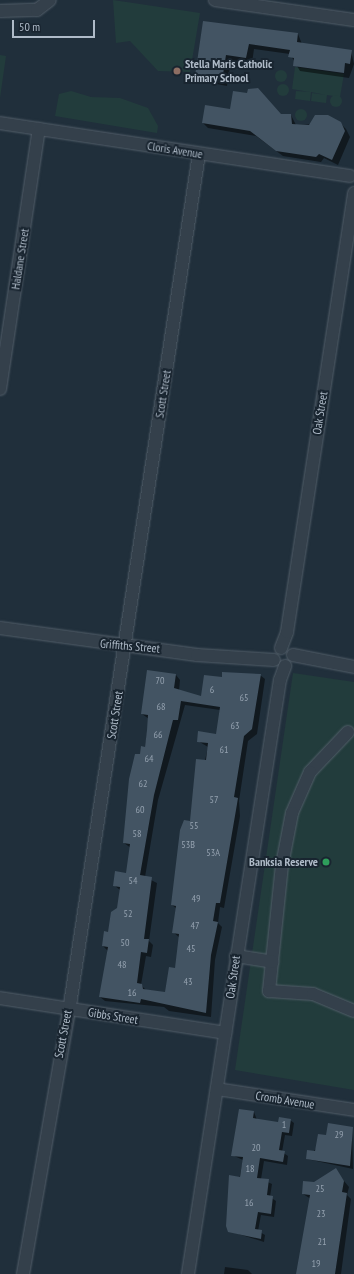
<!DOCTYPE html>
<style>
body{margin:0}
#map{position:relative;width:354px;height:1274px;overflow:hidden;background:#202f3b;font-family:"PT Sans Narrow",sans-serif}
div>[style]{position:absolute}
.green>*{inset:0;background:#223c3c}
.round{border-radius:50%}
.shadow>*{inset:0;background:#0007}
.building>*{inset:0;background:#435463}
.roads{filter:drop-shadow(0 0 1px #525e69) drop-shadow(0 0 1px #525e69)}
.minor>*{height:12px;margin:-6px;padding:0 6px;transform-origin:6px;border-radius:6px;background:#34404b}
.dots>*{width:11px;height:11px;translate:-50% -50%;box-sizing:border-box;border:2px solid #192530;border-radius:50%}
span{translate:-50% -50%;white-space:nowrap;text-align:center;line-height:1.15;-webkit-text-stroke:4px #192530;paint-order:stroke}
.number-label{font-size:10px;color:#94a1af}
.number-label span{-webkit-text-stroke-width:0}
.poi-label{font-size:12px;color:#afbbc8;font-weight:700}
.left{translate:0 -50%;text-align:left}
.right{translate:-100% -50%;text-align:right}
.street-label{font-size:12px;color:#afbbc8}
.scale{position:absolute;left:12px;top:20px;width:83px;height:18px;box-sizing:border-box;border:2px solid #afbbc8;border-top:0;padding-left:5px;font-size:12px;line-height:14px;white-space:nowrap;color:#afbbc8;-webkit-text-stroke:3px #192530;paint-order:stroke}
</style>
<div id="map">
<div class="green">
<i style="clip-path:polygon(113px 0,200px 13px,190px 72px,158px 71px,130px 41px,116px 43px)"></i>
<i style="clip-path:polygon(0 55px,6px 56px,0 98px)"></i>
<i style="clip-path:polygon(295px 67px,344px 74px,340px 97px,327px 95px,326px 103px,311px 101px,312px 93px,326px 95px,311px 92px,310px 101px,295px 99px,296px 91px,310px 92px,292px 89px)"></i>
<i class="round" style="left:275px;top:70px;width:12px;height:12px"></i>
<i class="round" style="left:277px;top:84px;width:12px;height:12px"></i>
<i style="clip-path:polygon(71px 91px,91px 97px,120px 98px,148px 108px,158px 126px,157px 133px,55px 116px,59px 94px)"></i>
<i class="round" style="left:330px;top:95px;width:12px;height:12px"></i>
<i class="round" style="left:295px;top:109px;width:12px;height:12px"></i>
<i style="clip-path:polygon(293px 673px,354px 682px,354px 1090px,235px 1070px)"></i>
</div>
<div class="shadow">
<i style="clip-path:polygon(204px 22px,298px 34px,302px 44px,351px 51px,354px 64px,349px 78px,300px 71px,290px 54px,254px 49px,252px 63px,231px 60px,227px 86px,201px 81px,196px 76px)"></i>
<i style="clip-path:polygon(291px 115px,296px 125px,340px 123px,346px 129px,350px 137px,338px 165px,324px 158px,321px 162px,283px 156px,256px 136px,208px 128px,203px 123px)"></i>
<i style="clip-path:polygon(evenodd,176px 675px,180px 680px,179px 691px,202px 698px,222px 679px,260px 675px,265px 679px,257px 734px,248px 741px,239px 801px,240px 816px,224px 908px,220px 907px,218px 923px,222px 927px,215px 960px,211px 1017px,169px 1011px,164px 1007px,105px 1001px,100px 997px,108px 951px,103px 946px,118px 908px,120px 890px,114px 885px,127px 874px,131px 848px,124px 843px,141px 756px,145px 748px,149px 719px,142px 714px,176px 675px,185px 705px,220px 710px,217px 735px,198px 741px,208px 747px,172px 905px,177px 909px,173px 932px,180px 938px,176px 969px,166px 993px,146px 990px,141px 985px,146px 956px,151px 957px,153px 945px,149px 941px,157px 883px,145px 877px,158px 800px,185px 705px)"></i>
<i style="clip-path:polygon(254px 1112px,257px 1120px,279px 1123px,290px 1120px,294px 1123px,292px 1136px,285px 1135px,282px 1152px,288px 1156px,287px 1165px,264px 1161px,261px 1179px,272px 1184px,270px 1197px,276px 1201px,274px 1217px,261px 1215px,258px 1231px,265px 1235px,264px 1242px,229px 1231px,243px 1160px,232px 1155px)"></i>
<i style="clip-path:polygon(352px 1127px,353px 1169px,307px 1159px,327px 1136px)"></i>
<i style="clip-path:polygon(335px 1170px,349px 1187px,347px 1195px,351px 1199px,341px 1274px,298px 1274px,311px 1199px,303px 1194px)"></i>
<i style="clip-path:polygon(225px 1267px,248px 1270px,252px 1274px,224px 1274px)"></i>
</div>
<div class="building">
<i style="clip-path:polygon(203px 21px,298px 33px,297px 42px,352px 50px,350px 64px,345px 63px,344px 73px,293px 66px,294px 58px,288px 57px,290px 50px,249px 44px,246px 58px,226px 55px,222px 81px,195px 76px)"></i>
<i style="clip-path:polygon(258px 88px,281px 114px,291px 114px,292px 124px,309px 125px,315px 115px,328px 115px,341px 122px,345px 131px,332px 160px,319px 154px,316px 157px,276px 151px,250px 131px,202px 123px,205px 105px,230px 109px,233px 91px,247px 93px,248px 89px)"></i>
<i style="clip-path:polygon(evenodd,147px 670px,176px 674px,174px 688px,201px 696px,204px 675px,222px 677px,222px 672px,261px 674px,252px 729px,244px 736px,234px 797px,238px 798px,236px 810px,220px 903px,216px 903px,213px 921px,218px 922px,211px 955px,206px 1013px,141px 999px,140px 1003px,99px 997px,108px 947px,102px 946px,104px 931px,108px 932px,111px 912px,117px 908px,120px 887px,113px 886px,115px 871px,126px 873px,130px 844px,123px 843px,129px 779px,135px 754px,140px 754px,141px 746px,145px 747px,147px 730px,148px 715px,141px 714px,147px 670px,181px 701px,220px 707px,216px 734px,198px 731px,197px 742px,208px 743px,206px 760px,196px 759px,190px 821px,184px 820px,180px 830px,171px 905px,176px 906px,172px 933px,179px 934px,175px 968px,169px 967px,165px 992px,143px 989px,142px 984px,137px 983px,141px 952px,147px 953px,149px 939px,144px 939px,152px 877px,140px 875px,154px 795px,173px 720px,178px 720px,181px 701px)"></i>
<i style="clip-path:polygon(239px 1109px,254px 1111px,253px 1118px,278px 1122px,279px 1117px,291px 1119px,289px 1133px,282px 1132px,279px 1150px,285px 1151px,283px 1162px,260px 1158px,257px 1178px,269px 1179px,267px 1195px,273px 1196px,271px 1214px,258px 1212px,255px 1229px,262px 1230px,261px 1239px,228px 1232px,226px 1226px,229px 1175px,240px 1177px,243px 1157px,231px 1156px)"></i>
<i style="clip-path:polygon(328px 1123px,353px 1127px,350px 1166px,306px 1159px,307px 1150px,315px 1151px,318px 1134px,326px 1135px)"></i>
<i style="clip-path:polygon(336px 1168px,344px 1181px,342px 1192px,347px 1193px,335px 1274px,296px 1274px,310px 1195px,302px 1194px,303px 1181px,314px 1182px)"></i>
</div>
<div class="roads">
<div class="minor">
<i style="left:215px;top:0;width:140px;rotate:8.2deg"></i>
<i style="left:0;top:11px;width:37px;rotate:-2deg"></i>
<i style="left:37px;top:10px;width:16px;rotate:-38deg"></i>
<i style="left:0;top:123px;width:354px;rotate:8.6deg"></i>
<i style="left:0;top:389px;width:263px;rotate:-81.5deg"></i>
<i style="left:0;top:628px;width:199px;rotate:7.8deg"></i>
<i style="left:197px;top:655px;width:77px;rotate:3.7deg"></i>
<i style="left:281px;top:648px;width:17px;rotate:-69deg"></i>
<i style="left:287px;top:632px;width:444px;rotate:-81.3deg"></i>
<i style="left:293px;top:655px;width:62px;rotate:11.1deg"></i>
<i style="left:348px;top:732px;width:55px;rotate:133.5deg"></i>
<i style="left:310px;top:772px;width:45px;rotate:113.7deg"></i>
<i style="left:292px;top:813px;width:53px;rotate:100.9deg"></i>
<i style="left:282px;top:865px;width:127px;rotate:95.9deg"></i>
<i style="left:269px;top:991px;width:44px;rotate:3.9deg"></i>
<i style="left:313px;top:994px;width:44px;rotate:22.5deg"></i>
<i style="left:236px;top:956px;width:37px;rotate:9deg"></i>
<i style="left:0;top:998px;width:228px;rotate:8.8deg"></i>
<i style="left:217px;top:1089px;width:139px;rotate:8.7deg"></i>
<i style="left:23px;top:1274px;width:280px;rotate:-80.1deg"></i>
<i style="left:71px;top:998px;width:854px;rotate:-81.38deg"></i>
<i style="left:188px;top:1274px;width:601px;rotate:-81.2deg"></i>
<i style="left:280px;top:680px;width:15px;rotate:-70deg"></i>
</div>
</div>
<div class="dots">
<i style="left:177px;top:71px;background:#8d6e63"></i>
<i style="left:326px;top:862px;background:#2e9e5b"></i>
</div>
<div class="number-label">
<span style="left:160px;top:681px">70</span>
<span style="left:212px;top:690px">6</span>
<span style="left:244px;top:698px">65</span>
<span style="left:161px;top:707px">68</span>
<span style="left:235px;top:726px">63</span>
<span style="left:158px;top:735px">66</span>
<span style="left:224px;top:750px">61</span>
<span style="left:149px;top:759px">64</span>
<span style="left:143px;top:784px">62</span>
<span style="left:214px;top:800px">57</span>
<span style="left:140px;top:810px">60</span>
<span style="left:194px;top:826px">55</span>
<span style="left:137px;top:834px">58</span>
<span style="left:188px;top:845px">53B</span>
<span style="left:213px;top:853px">53A</span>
<span style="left:133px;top:881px">54</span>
<span style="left:196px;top:899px">49</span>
<span style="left:128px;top:914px">52</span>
<span style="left:195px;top:926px">47</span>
<span style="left:125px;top:943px">50</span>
<span style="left:191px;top:949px">45</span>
<span style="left:122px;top:965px">48</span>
<span style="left:188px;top:982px">43</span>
<span style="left:132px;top:993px">16</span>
<span style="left:284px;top:1125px">1</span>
<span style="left:339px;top:1135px">29</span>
<span style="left:256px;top:1148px">20</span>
<span style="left:250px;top:1169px">18</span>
<span style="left:320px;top:1189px">25</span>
<span style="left:249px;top:1203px">16</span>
<span style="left:321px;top:1214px">23</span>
<span style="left:322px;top:1242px">21</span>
<span style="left:316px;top:1264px">19</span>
</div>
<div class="poi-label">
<span class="left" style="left:185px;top:71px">Stella Maris Catholic<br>Primary School</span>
<span class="right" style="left:318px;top:862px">Banksia Reserve</span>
</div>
<div class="street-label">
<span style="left:175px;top:150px;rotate:9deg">Cloris Avenue</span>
<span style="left:20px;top:259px;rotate:-81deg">Haldane Street</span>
<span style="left:163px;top:394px;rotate:-81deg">Scott Street</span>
<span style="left:320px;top:413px;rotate:-81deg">Oak Street</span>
<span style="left:130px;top:646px;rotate:5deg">Griffiths Street</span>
<span style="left:115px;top:715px;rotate:-81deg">Scott Street</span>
<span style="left:233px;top:977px;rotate:-82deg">Oak Street</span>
<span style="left:113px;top:1016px;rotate:9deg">Gibbs Street</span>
<span style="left:63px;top:1034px;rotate:-79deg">Scott Street</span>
<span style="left:285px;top:1100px;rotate:9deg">Cromb Avenue</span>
</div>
<div class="scale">50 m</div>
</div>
